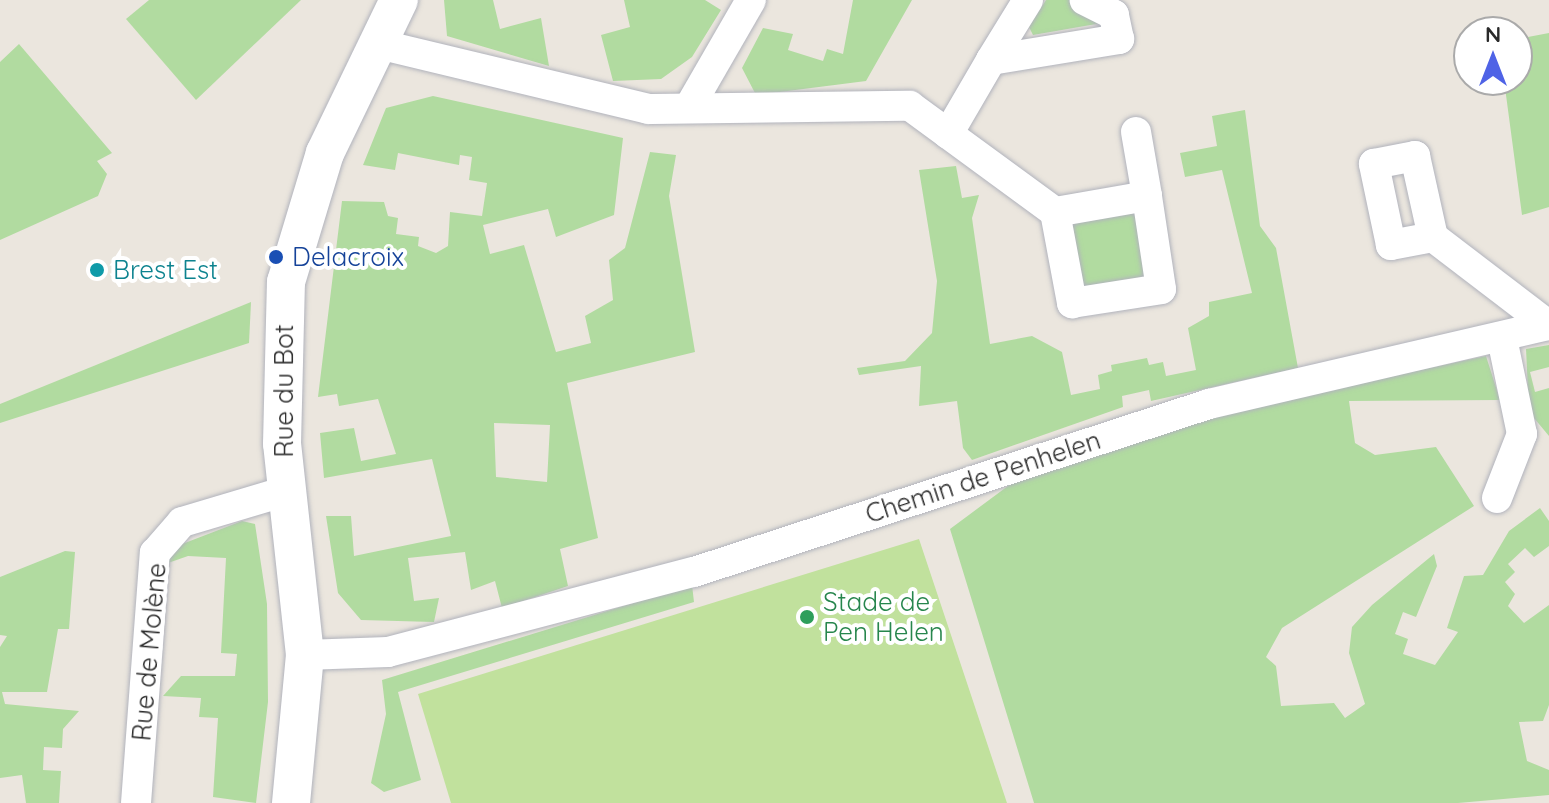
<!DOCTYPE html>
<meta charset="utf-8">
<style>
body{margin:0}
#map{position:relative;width:1549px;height:803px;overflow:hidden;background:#ebe6de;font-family:Quicksand,sans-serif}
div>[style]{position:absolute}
.green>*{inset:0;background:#b1dba0;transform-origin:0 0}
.pitch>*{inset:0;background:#c1e19d}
.roads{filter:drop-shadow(0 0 2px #b1b3bc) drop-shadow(0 0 2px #b1b3bc)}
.minor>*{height:30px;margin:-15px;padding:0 15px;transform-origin:15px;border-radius:15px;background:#fff}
.tertiary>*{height:38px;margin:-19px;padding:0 19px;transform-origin:19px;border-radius:19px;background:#fff}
.dots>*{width:22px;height:22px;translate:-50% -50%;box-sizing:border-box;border:4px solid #fff;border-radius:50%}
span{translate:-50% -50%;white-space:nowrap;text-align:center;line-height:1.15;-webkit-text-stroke:8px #fff;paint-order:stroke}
.transit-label{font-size:26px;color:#164399}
.left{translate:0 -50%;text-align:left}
.culture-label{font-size:26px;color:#0d838f}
.street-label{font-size:26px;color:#2a2a2a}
.leisure-label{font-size:26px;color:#27864d}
.north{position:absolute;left:1453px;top:16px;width:80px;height:80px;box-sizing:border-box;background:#fff;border:2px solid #aaa;border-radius:50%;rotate:0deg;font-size:22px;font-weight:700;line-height:32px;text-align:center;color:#2a2a2a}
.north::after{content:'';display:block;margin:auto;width:28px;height:36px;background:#4f63e6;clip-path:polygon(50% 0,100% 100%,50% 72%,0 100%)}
</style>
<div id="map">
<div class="green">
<i style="clip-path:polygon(149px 0,301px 0,196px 100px,126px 19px)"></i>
<i style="clip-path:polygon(444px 0,493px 0,500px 29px,541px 18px,549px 66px,447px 36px)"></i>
<i style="clip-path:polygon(624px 0,705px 0,721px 10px,692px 57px,661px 79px,613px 81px,601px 35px,630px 27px)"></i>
<i style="clip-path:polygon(853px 0,912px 0,866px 81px,756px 95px,742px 68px,763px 28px,793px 34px,788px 50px,823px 61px,827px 49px,843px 54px)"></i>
<i style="clip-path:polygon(1046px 0,1073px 0,1102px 23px,1033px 35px,1029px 27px)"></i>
<i style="clip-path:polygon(1549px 33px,1549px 207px,1522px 215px,1504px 80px,1517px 80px,1517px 39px)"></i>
<i style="clip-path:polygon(19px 44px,112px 153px,97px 161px,107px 174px,98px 196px,0 240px,0 62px)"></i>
<i style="clip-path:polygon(evenodd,433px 96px,623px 138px,614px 215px,556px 237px,548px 209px,483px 225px,490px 254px,524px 245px,556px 352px,591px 343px,585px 316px,613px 300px,609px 260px,625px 248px,650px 152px,676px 155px,669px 196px,695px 352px,567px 383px,598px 538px,560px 549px,568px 586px,502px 608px,495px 581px,471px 590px,465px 552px,408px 558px,414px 601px,439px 598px,434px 622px,361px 620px,338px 593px,326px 516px,351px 516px,354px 556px,451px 536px,432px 459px,324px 478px,320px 433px,354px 428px,361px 461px,396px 454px,378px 399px,339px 406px,337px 394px,318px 397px,342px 201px,384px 202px,388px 216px,398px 218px,396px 234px,419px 237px,418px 246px,436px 253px,448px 246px,450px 212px,482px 216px,487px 183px,469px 180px,472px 157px,460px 155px,459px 165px,398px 153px,395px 170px,363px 165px,386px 108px,433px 96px,494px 423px,550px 425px,547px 482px,496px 477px,494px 423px)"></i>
<i style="clip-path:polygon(1245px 110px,1260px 226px,1276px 248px,1298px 368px,1151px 401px,1149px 390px,1122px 396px,1123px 407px,972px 460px,963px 448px,957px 401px,919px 406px,921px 366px,859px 375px,857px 368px,905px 361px,932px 333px,937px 281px,919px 170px,956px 166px,962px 198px,979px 195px,972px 218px,990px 344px,1032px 336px,1062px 352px,1071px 395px,1100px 389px,1098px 375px,1112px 371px,1111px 365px,1147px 358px,1149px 365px,1163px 362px,1166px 376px,1196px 370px,1188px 328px,1209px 316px,1209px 302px,1252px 293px,1222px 170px,1185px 177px,1180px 153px,1217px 146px,1212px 116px)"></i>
<i style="left:1139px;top:210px;width:71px;height:68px;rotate:80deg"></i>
<i style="clip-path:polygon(251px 302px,249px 343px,0 423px,0 404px)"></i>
<i style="clip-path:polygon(1549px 345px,1549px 367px,1530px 372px,1535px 392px,1549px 388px,1549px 436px,1529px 412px,1526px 349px)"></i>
<i style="clip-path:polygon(1486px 356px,1500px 400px,1349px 401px,1355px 443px,1375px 455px,1436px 447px,1474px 506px,1282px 628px,1266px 657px,1276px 666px,1281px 706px,1334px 703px,1345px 718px,1365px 704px,1349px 653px,1352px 627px,1372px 605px,1434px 554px,1437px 566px,1416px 617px,1403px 612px,1395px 634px,1408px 639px,1403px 654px,1435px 665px,1458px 632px,1447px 628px,1464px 576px,1483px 575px,1509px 531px,1540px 508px,1549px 521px,1549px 546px,1534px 557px,1525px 548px,1508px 564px,1515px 572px,1505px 582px,1515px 594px,1508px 606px,1524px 623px,1549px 605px,1549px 705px,1543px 721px,1519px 722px,1527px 761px,1549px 770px,1549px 795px,1458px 803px,1034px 803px,950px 529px,1016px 480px,1222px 412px)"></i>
<i style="clip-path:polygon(242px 521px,255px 524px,267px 604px,268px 702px,256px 803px,213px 797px,218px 718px,199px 717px,201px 698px,163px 696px,181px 676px,235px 676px,237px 654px,221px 653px,226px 558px,188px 556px,168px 563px,177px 546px)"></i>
<i style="clip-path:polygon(65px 551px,75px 552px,69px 629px,58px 629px,47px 692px,2px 692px,5px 704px,79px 711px,63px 729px,62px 748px,44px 747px,43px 770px,61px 771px,59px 803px,26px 803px,22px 775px,0 778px,0 647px,7px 636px,0 635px,0 577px)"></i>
<i style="clip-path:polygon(692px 585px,694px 602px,398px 692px,421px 780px,384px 792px,371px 783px,386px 714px,382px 680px)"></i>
</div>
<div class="pitch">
<i style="clip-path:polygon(919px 539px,1007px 803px,451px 803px,418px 694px)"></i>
</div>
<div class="roads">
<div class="minor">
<i style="left:1028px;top:0;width:70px;rotate:121.7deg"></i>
<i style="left:991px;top:60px;width:130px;rotate:-9.3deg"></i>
<i style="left:1119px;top:39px;width:25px;rotate:-102deg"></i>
<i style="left:1114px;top:15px;width:33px;rotate:-153deg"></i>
<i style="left:378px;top:44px;width:278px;rotate:13.5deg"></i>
<i style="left:648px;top:109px;width:262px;rotate:-0.7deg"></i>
<i style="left:910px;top:106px;width:180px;rotate:36.2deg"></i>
<i style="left:1055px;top:212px;width:93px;rotate:79.4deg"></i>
<i style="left:1072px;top:303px;width:90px;rotate:-8.9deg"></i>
<i style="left:1161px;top:289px;width:94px;rotate:-98.6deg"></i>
<i style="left:1147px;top:196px;width:93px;rotate:170.1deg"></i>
<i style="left:691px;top:104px;width:120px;rotate:-60deg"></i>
<i style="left:1136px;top:132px;width:65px;rotate:80.2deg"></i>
<i style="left:948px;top:134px;width:86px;rotate:-59.8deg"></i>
<i style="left:1433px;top:237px;width:43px;rotate:169.2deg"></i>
<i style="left:1391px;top:245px;width:83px;rotate:-101.9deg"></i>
<i style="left:1374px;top:164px;width:42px;rotate:-11deg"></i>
<i style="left:1415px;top:156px;width:83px;rotate:77.5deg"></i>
<i style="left:1433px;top:237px;width:145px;rotate:37.4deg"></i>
<i style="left:1497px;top:498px;width:69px;rotate:-68.7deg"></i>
<i style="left:1522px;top:434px;width:98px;rotate:-101.8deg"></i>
<i style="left:305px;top:655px;width:83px;rotate:-2.1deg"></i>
<i style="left:388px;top:652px;width:316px;rotate:-14.7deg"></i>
<i style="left:694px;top:572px;width:542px;rotate:-18.07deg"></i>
<i style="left:1209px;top:404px;width:349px;rotate:-13.1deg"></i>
<i style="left:136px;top:803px;width:251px;rotate:-85.7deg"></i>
<i style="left:155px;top:553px;width:41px;rotate:-48.9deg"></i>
<i style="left:182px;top:522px;width:109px;rotate:-16.6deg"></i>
</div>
<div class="tertiary">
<i style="left:291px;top:803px;width:149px;rotate:-84.6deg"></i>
<i style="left:305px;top:655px;width:212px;rotate:-96.2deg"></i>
<i style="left:282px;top:444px;width:162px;rotate:-88.6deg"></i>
<i style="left:286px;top:282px;width:135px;rotate:-73.2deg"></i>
<i style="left:325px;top:153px;width:170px;rotate:-64.2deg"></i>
</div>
</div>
<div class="dots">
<i style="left:276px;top:257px;background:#1a4fb4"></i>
<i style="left:97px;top:270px;background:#0f9aa8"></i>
<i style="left:807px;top:617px;background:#2e9e5b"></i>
</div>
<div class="transit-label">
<span class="left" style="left:292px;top:257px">Delacroix</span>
</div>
<div class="culture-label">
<span class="left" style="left:113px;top:270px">Brest Est</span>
</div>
<div class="street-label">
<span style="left:284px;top:391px;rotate:-90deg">Rue du Bot</span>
<span style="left:983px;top:477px;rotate:-18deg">Chemin de Penhelen</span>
<span style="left:149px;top:652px;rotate:-85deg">Rue de Molène</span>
</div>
<div class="leisure-label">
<span class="left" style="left:823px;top:617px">Stade de<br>Pen Helen</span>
</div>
<div class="north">N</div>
</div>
